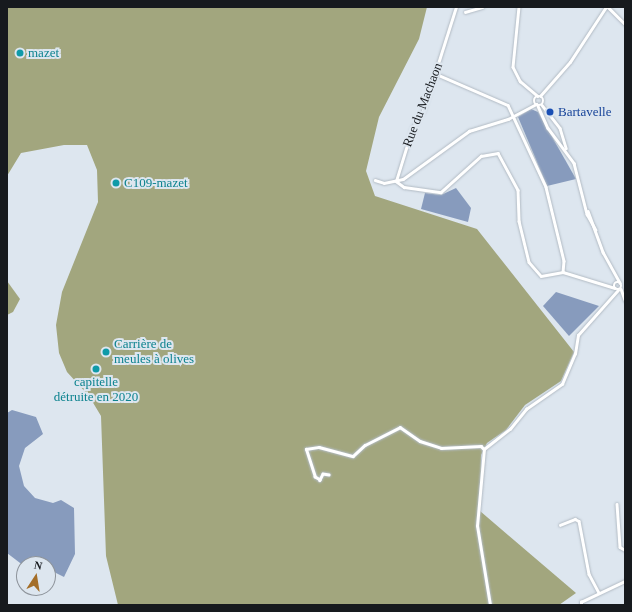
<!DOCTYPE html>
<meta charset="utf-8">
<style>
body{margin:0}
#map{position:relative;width:632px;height:612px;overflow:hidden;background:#dde6ef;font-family:"Times New Roman",serif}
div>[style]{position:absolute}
.forest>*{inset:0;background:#a2a67e}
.water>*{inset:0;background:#879bbd}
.roads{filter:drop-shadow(0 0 1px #b2bbc4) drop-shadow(0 0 1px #b2bbc4)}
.minor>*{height:2.5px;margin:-1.25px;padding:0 1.25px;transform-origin:1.25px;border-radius:1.25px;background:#fff}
.minor>.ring{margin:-1.25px;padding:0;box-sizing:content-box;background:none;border:2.5px solid #fff;border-radius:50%}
.dots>*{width:11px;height:11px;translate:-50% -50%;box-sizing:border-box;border:2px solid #dde6ef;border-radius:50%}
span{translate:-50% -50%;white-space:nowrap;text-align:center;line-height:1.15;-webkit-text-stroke:4px #dde6ef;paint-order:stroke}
.culture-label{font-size:13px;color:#0d838f}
.left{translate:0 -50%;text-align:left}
.street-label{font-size:13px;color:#171a1e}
.transit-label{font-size:13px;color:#164399}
.frame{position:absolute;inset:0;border:8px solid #171a1e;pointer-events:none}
.north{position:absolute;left:16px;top:556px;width:40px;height:40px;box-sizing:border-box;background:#dde6ef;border:1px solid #8e949b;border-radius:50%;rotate:12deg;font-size:11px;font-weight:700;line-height:16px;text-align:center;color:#171a1e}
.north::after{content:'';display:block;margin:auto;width:14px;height:18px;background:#a46e28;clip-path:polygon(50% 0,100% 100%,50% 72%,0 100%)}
</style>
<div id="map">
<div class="forest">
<i style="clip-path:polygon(7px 7px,427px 7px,419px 39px,379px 117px,366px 171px,375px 196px,477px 229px,574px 352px,561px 381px,525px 405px,506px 430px,487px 443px,481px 455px,480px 511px,576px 593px,559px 605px,118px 605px,106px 556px,101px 416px,89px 396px,67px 372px,59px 353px,56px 325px,62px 292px,98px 202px,97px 170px,87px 145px,64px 145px,21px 153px,7px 176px)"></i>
<i style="clip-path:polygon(7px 281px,20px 299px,13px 312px,7px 315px)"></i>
</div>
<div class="water">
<i style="clip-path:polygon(531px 109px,538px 112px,576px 179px,547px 186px,518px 117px)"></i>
<i style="clip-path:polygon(456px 188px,471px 208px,468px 222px,421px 209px,425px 193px,441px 195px)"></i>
<i style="clip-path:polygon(556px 292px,599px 306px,569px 336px,543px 306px)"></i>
<i style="clip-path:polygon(12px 410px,36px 417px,43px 434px,25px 448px,19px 466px,24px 486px,35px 498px,53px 503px,61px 500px,74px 508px,75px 554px,64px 577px,48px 569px,48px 564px,24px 566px,7px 553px,7px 413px)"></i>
</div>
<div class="roads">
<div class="minor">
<i style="left:519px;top:7px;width:60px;rotate:95.7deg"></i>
<i style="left:513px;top:67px;width:16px;rotate:63deg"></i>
<i style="left:520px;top:81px;width:23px;rotate:40deg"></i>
<i style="left:608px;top:7px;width:24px;rotate:45deg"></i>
<i style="left:465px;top:12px;width:18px;rotate:-16deg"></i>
<i style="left:436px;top:74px;width:78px;rotate:23.3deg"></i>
<i style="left:508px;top:105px;width:90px;rotate:65.1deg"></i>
<i style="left:546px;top:187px;width:76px;rotate:76.3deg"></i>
<i style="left:564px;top:261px;width:11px;rotate:95deg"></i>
<i style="left:563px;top:272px;width:54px;rotate:17.1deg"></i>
<i style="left:540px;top:96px;width:45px;rotate:-48.6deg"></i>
<i style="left:570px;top:62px;width:66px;rotate:-56.8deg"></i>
<i class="ring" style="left:534px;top:96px;width:7.5px;height:7.5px"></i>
<i style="left:542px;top:105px;width:29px;rotate:52deg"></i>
<i style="left:560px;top:128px;width:21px;rotate:73deg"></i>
<i style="left:538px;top:106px;width:24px;rotate:66deg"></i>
<i style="left:548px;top:128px;width:44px;rotate:53.4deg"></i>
<i style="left:574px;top:163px;width:53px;rotate:75.7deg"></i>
<i style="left:587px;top:214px;width:18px;rotate:61deg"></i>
<i style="left:375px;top:180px;width:9px;rotate:18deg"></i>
<i style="left:384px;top:183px;width:19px;rotate:-12deg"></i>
<i style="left:403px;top:179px;width:82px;rotate:-36deg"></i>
<i style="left:469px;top:131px;width:41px;rotate:-17.1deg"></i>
<i style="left:508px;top:119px;width:32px;rotate:-28deg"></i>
<i style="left:396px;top:181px;width:10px;rotate:37deg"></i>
<i style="left:404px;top:187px;width:37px;rotate:8deg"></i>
<i style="left:441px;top:192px;width:54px;rotate:-42deg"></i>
<i style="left:481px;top:156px;width:17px;rotate:-10deg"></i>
<i style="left:498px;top:153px;width:42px;rotate:61.6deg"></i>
<i style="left:518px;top:190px;width:31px;rotate:88deg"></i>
<i style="left:519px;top:221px;width:42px;rotate:76.3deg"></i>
<i style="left:529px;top:262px;width:18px;rotate:49deg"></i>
<i style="left:541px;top:276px;width:22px;rotate:-10deg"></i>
<i style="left:396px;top:181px;width:54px;rotate:-72.9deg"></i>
<i style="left:412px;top:129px;width:21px;rotate:-59deg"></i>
<i style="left:423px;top:111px;width:109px;rotate:-72.4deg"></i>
<i style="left:588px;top:211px;width:44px;rotate:69.9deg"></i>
<i style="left:603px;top:252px;width:35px;rotate:61deg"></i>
<i class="ring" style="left:614.5px;top:282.5px;width:4.5px;height:4.5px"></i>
<i style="left:621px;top:289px;width:12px;rotate:70deg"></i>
<i style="left:329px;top:475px;width:6px;rotate:-171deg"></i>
<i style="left:323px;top:474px;width:7px;rotate:117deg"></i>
<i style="left:320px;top:480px;width:6px;rotate:-149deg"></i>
<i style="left:315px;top:477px;width:29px;rotate:-108deg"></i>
<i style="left:306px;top:449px;width:13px;rotate:-9deg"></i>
<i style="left:319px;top:447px;width:35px;rotate:15deg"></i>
<i style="left:353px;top:456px;width:16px;rotate:-43deg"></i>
<i style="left:365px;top:445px;width:39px;rotate:-27deg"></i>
<i style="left:400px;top:427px;width:24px;rotate:35deg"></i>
<i style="left:420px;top:441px;width:22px;rotate:18deg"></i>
<i style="left:441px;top:448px;width:40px;rotate:-2.9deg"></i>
<i style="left:481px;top:446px;width:4px;rotate:45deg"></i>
<i style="left:617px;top:504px;width:43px;rotate:86deg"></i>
<i style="left:620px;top:547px;width:6px;rotate:31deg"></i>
<i style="left:560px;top:525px;width:16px;rotate:-22deg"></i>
<i style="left:575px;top:519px;width:4px;rotate:27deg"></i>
<i style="left:579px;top:521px;width:54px;rotate:79.3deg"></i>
<i style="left:589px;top:574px;width:21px;rotate:62deg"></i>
<i style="left:490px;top:605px;width:80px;rotate:-99.3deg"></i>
<i style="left:477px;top:526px;width:77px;rotate:-84.8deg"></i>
<i style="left:484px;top:449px;width:33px;rotate:-38deg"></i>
<i style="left:510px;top:429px;width:26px;rotate:-51deg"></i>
<i style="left:526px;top:409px;width:44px;rotate:-34.8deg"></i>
<i style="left:562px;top:384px;width:33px;rotate:-67deg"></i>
<i style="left:575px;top:354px;width:19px;rotate:-81deg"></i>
<i style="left:578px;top:335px;width:60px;rotate:-48.4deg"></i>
<i style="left:581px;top:605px;width:3px;rotate:-90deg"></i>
<i style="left:581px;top:602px;width:49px;rotate:-25.5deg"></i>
</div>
</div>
<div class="dots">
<i style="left:20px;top:53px;background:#0f9aa8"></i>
<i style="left:550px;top:112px;background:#1a4fb4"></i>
<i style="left:116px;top:183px;background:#0f9aa8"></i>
<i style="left:106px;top:352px;background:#0f9aa8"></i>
<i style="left:96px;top:369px;background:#0f9aa8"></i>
</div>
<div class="culture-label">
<span class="left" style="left:28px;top:53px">mazet</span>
<span class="left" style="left:124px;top:183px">C109-mazet</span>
<span class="left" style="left:114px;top:352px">Carrière de<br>meules à olives</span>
<span style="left:96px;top:390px">capitelle<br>détruite en 2020</span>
</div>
<div class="street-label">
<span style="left:423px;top:105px;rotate:-69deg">Rue du Machaon</span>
</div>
<div class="transit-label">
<span class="left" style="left:558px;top:112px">Bartavelle</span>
</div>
<div class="frame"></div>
<div class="north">N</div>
</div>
